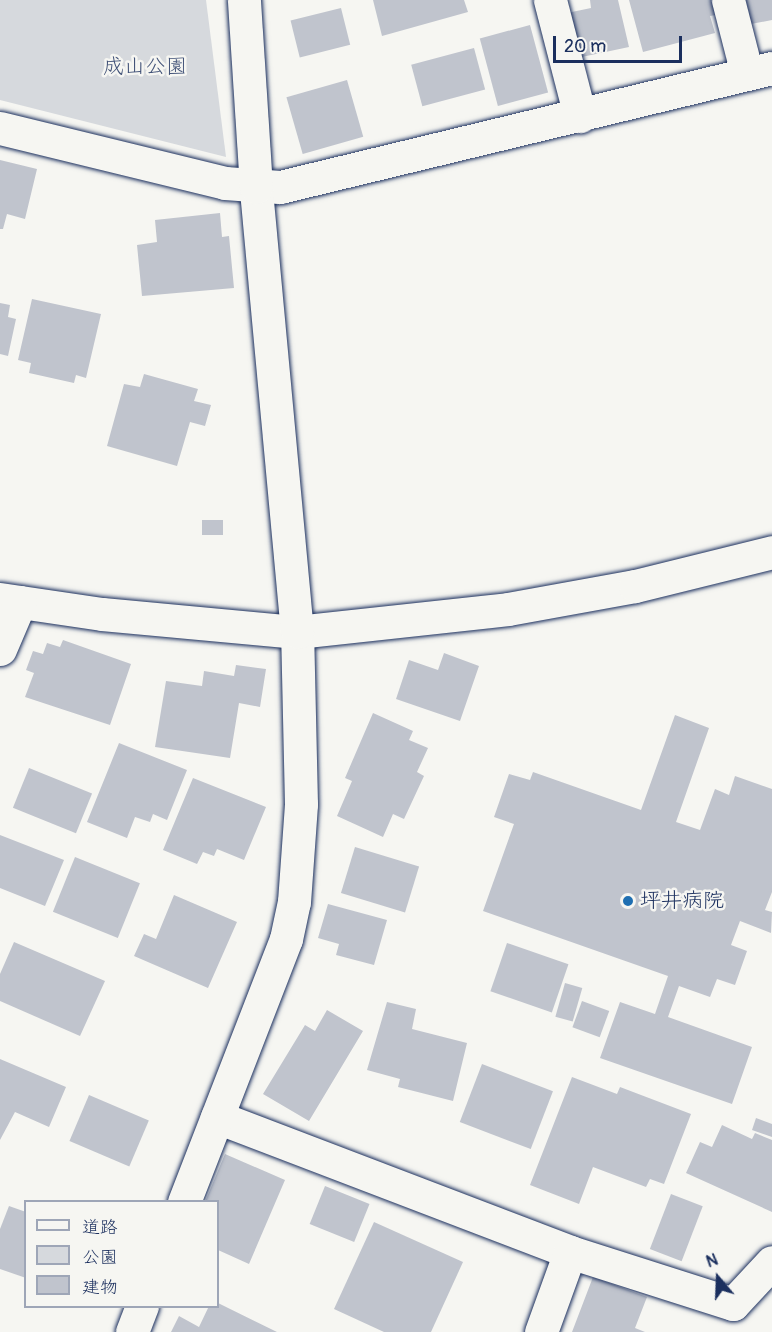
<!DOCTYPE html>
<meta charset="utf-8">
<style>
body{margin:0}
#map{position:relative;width:772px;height:1332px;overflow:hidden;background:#f6f6f2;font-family:Pangolin,"Klee One",sans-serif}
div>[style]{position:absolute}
.green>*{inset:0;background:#d6d9dd}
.building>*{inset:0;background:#c0c4cd;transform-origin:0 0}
.roads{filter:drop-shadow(0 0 2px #1b2f5e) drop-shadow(0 0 2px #1b2f5e)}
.street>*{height:33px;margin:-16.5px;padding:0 16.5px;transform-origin:16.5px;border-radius:16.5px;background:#f6f6f2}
.dots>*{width:16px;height:16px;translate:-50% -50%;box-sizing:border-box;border:3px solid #f6f6f2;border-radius:50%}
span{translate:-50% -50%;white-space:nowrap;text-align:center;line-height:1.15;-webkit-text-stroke:5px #f6f6f2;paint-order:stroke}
.park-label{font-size:21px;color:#405177}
.poi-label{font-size:21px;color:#1b2f5e}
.left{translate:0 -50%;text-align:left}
.legend{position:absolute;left:24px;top:1200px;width:195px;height:108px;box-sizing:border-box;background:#f6f6f2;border:2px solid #9ea6b7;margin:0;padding:8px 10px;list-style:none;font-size:18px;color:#1b2f5e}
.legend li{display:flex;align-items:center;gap:12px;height:30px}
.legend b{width:30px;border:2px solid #9ea6b7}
.north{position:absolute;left:688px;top:1248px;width:60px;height:60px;-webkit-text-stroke:4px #f6f6f2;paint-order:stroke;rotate:341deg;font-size:16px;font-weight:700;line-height:24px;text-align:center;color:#1b2f5e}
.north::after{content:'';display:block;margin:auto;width:21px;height:27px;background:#1b2f5e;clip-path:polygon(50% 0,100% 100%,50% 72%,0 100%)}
.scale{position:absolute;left:553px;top:36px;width:129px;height:27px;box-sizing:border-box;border:3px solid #1b2f5e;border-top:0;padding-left:8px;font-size:18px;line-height:21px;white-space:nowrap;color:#1b2f5e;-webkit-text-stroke:4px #f6f6f2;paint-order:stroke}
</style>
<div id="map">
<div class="green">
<i style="clip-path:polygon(0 0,206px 0,226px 157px,0 100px)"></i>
</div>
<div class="building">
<i style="clip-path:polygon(373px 0,464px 0,468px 12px,382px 36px)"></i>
<i style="clip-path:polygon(590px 0,618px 0,629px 47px,577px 58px,567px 13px,591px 8px)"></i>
<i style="clip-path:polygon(629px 0,712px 0,716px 15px,710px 16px,715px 33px,643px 52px)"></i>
<i style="clip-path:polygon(746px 0,772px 0,772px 20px,751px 24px)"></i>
<i style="left:341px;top:8px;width:38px;height:52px;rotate:76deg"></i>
<i style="left:530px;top:25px;width:70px;height:52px;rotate:75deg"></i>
<i style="left:474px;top:48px;width:43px;height:65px;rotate:75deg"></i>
<i style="left:347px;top:80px;width:59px;height:63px;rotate:74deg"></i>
<i style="clip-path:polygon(0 160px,37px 169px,25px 219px,7px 214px,3px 229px,0 229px)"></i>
<i style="clip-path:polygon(220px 213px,222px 237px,229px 236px,234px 288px,142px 296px,137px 245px,157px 242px,155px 220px)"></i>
<i style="clip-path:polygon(32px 299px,101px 314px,86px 378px,76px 375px,74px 383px,29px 373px,31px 363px,18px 360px)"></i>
<i style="clip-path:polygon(0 303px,10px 305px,8px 317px,16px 319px,8px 356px,0 354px)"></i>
<i style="clip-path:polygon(144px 374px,198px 389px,194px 401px,211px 405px,205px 426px,190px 422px,177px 466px,107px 446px,124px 384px,140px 387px)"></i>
<i style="left:202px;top:520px;width:21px;height:15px"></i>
<i style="clip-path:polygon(63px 640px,131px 664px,110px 725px,25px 697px,34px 673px,26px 670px,33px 651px,43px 654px,47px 643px,60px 647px)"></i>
<i style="clip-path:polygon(444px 653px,479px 666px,460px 721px,396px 699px,409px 660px,438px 670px)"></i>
<i style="clip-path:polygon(236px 665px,266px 669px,260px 707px,239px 703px,230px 758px,155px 747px,166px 681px,202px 686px,204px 671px,234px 676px)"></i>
<i style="clip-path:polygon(373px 713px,413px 731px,409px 740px,428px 748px,417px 772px,424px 776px,404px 819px,393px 814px,383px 837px,337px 816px,352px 781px,345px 778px)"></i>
<i style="clip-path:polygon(675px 715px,709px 728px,676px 822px,700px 830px,715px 789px,729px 795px,735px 776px,772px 789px,772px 892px,765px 910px,772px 912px,771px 933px,740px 921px,731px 945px,747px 951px,735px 985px,717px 979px,710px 997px,679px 986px,668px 1017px,752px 1047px,732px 1104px,600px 1058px,620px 1002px,655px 1014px,668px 976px,483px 911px,514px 824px,494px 817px,509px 774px,530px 780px,533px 772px,641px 810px)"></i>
<i style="clip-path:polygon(119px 743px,187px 770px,167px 820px,153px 814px,150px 822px,135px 817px,127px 838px,87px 822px)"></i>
<i style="left:29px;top:768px;width:68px;height:43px;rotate:22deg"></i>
<i style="clip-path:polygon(193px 778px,266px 807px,244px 860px,217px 849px,214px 856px,203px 852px,197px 864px,163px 850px)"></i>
<i style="clip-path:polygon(0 835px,64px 860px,45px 906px,0 888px)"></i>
<i style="left:355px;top:847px;width:67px;height:48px;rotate:17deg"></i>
<i style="left:75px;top:857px;width:70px;height:59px;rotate:22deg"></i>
<i style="clip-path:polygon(174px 895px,237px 922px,208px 988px,134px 956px,144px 934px,156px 939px)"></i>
<i style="clip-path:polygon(328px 904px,387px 920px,374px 965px,336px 955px,339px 944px,318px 938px)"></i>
<i style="clip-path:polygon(14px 942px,105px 981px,80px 1036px,0 1001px,0 974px)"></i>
<i style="left:507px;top:943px;width:65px;height:51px;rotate:19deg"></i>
<i style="left:565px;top:983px;width:18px;height:35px;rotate:16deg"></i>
<i style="left:582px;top:1001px;width:29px;height:28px;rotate:20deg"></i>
<i style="clip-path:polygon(387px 1002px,416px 1009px,412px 1029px,467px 1043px,453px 1101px,398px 1087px,400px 1079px,367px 1070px)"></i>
<i style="clip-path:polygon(327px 1010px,363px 1031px,309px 1121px,263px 1094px,305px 1025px,315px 1031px)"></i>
<i style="clip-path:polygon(0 1059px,66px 1087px,49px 1127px,15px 1112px,0 1140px)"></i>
<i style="left:482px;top:1064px;width:76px;height:62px;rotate:21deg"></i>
<i style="clip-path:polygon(572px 1077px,617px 1094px,620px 1087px,691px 1114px,664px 1184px,650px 1179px,646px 1187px,593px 1167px,579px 1204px,530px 1185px)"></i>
<i style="left:89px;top:1095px;width:65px;height:50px;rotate:23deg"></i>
<i style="clip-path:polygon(756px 1118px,772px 1124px,772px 1137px,752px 1130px)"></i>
<i style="clip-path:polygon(722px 1125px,752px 1139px,755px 1133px,772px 1140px,772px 1212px,686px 1173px,700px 1142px,712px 1147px)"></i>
<i style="clip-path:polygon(225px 1154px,285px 1180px,249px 1264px,218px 1250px,218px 1202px,205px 1202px)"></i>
<i style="left:325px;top:1186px;width:48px;height:41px;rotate:22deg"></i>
<i style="left:671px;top:1194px;width:34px;height:59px;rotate:21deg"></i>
<i style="clip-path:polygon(9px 1206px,26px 1212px,26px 1278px,0 1269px,0 1229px)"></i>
<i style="clip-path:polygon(374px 1222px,463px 1262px,431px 1332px,384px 1332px,334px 1309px)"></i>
<i style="clip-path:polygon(593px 1277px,647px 1297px,635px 1328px,645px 1332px,572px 1332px)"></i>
<i style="clip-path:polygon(218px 1303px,277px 1332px,171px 1332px,179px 1316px,199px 1327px,209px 1306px,218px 1306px)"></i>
</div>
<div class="roads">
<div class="street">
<i style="left:550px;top:0;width:120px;rotate:75.5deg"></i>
<i style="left:728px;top:0;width:76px;rotate:75.6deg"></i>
<i style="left:0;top:128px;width:232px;rotate:13.7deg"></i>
<i style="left:225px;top:183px;width:55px;rotate:4.2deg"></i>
<i style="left:280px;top:187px;width:506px;rotate:-13.6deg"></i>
<i style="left:0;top:599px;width:103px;rotate:8.4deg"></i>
<i style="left:102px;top:614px;width:196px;rotate:5.3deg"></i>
<i style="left:297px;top:632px;width:212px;rotate:-6.2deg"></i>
<i style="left:508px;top:609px;width:129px;rotate:-10.3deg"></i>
<i style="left:635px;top:586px;width:141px;rotate:-13.9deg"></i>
<i style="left:0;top:649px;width:51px;rotate:-66.9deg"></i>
<i style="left:217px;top:1117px;width:378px;rotate:20.9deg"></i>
<i style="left:570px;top:1252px;width:171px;rotate:17.7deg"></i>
<i style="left:733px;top:1304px;width:57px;rotate:-47.1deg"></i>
<i style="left:184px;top:1202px;width:282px;rotate:-68.8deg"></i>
<i style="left:286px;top:939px;width:38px;rotate:-78deg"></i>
<i style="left:294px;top:902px;width:98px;rotate:-85.9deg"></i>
<i style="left:301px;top:804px;width:172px;rotate:-91.3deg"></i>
<i style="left:297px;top:632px;width:447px;rotate:-95.3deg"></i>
<i style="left:256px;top:187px;width:187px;rotate:-93.7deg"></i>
<i style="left:132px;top:1332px;width:28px;rotate:-69deg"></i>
<i style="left:541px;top:1332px;width:85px;rotate:-70.1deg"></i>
</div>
</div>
<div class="dots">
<i style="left:628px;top:901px;background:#1f6fb2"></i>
</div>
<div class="park-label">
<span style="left:145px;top:67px">成山公園</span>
</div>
<div class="poi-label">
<span class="left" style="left:640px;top:901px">坪井病院</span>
</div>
<ul class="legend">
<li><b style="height:8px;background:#f6f6f2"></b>道路</li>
<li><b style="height:16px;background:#d6d9dd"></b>公園</li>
<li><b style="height:16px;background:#c0c4cd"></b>建物</li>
</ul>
<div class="north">N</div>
<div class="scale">20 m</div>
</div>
